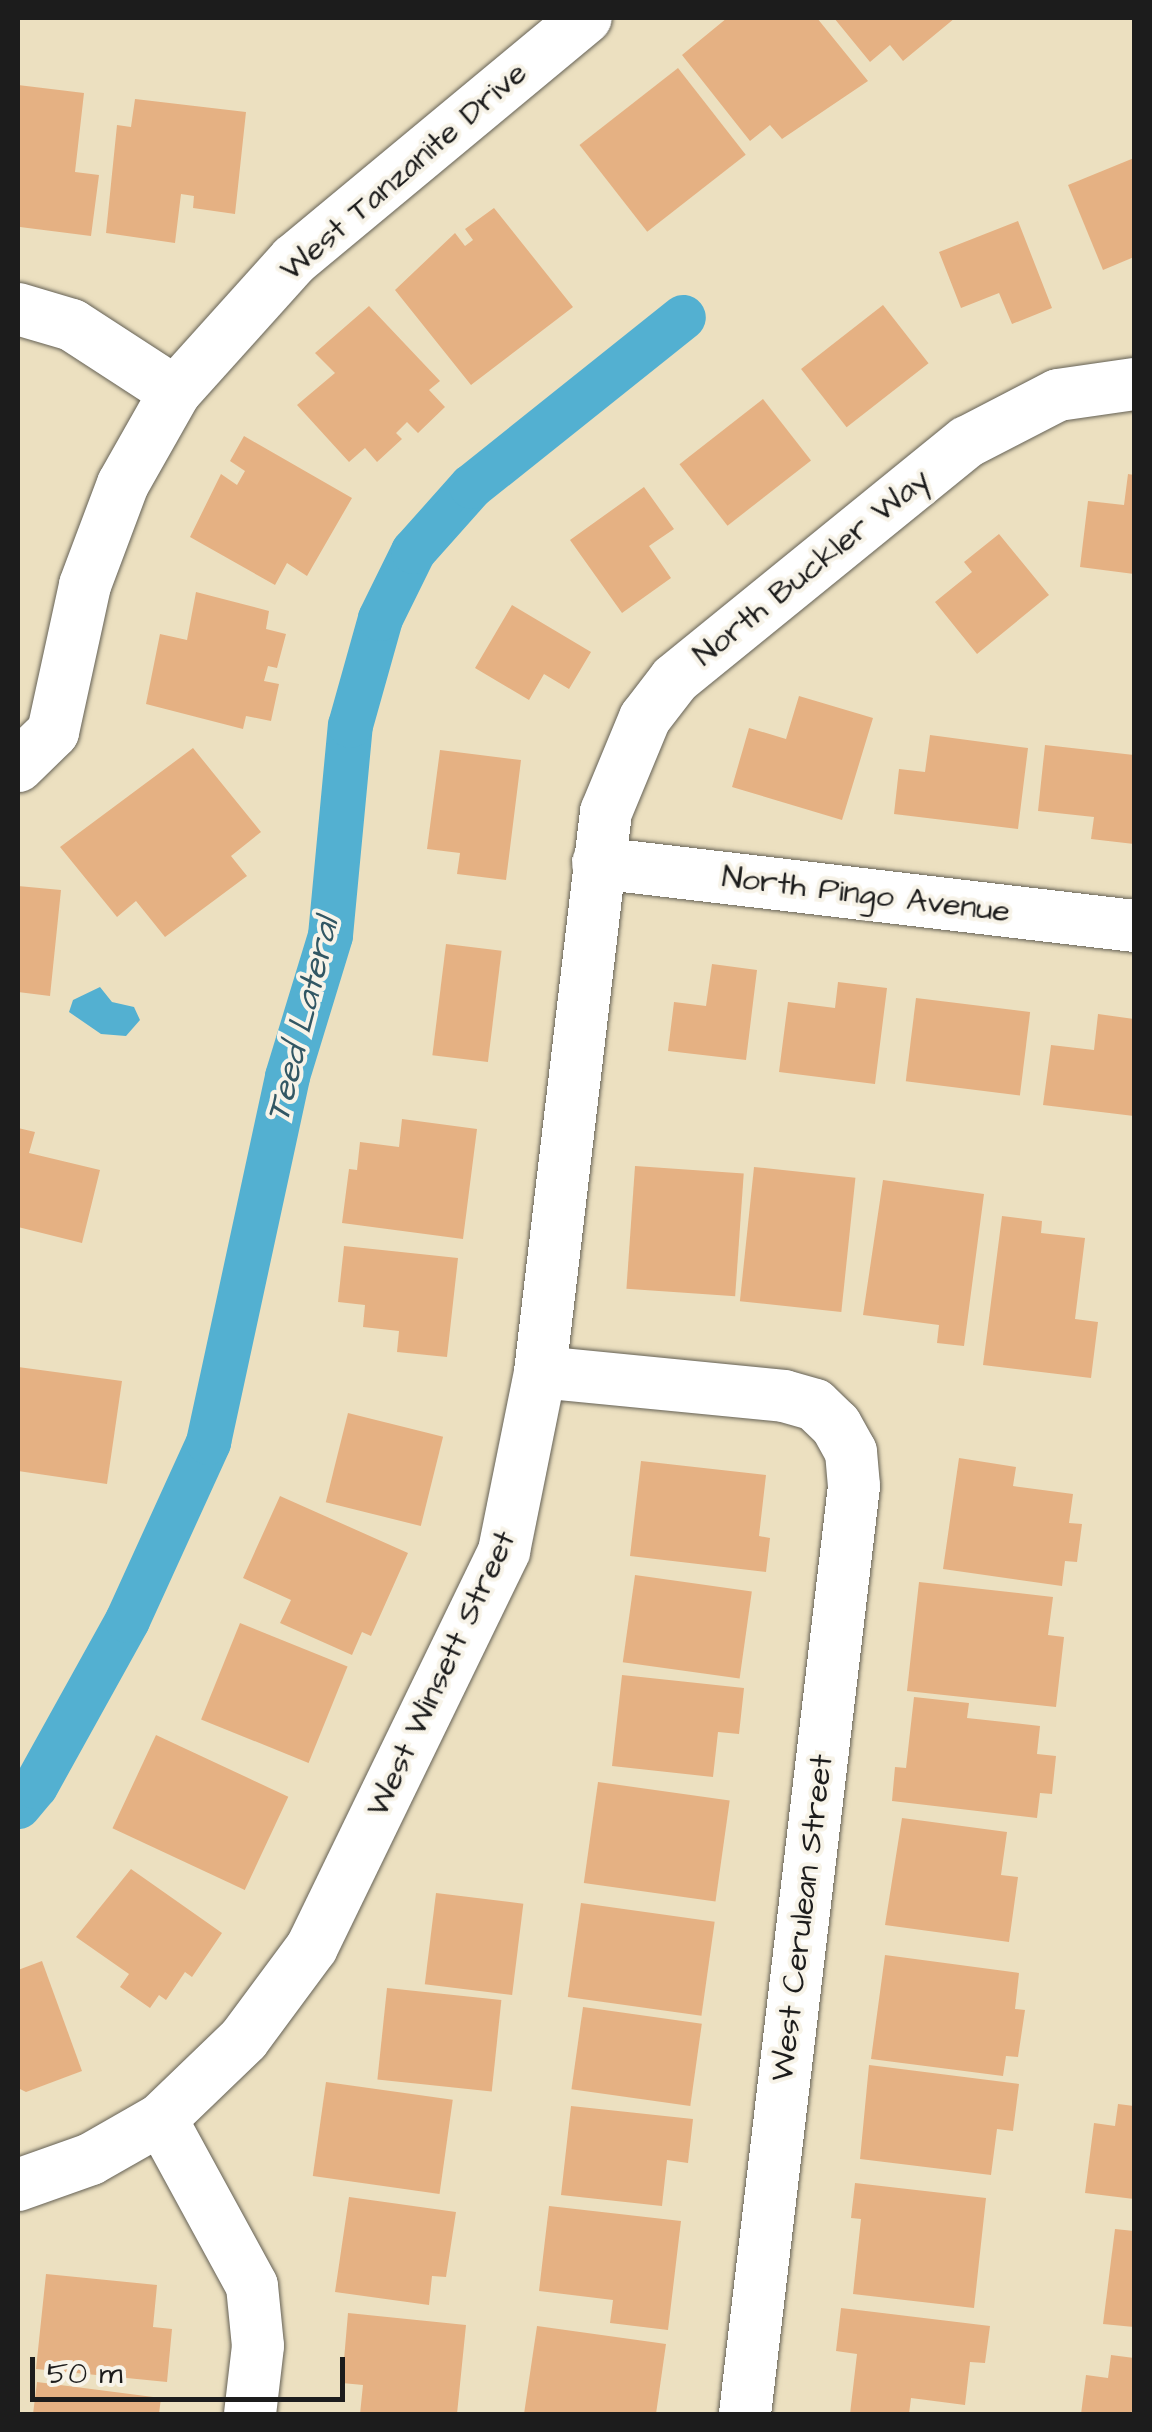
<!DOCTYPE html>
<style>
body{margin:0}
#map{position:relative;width:1152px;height:2432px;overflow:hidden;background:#ece0c0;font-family:"Architects Daughter",sans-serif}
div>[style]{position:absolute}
.water>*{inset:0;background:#53b0d1}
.canal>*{height:45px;margin:-22.5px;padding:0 22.5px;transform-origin:22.5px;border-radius:22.5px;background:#53b0d1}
.building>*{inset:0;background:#e5b183;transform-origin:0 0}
.roads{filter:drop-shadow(0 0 2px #656155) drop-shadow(0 0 2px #656155)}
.minor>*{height:52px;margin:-26px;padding:0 26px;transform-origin:26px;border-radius:26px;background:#fff}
span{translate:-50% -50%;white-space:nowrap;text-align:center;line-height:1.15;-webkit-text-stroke:8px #f7f3e8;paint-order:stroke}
.street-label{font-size:32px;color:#1c1c1c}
.water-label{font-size:35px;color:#325764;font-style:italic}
.frame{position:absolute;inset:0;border:20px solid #1c1c1c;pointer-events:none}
.scale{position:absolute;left:30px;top:2357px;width:315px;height:45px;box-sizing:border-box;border:5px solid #1c1c1c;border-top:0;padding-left:12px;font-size:30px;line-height:35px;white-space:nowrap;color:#1c1c1c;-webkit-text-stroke:8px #f7f3e8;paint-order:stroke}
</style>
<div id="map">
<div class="water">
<i style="clip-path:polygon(100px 987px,112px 1002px,134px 1007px,140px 1020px,126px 1036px,101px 1034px,69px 1012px,73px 1000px)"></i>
</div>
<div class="canal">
<i style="left:18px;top:1806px;width:26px;rotate:-50deg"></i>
<i style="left:35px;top:1786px;width:190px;rotate:-61deg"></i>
<i style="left:127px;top:1620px;width:196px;rotate:-65.5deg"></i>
<i style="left:208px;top:1442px;width:374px;rotate:-77.8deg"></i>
<i style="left:287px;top:1076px;width:147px;rotate:-73deg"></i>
<i style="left:330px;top:935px;width:211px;rotate:-84.6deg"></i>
<i style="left:350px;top:725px;width:111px;rotate:-74.3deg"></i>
<i style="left:380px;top:618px;width:75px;rotate:-63.8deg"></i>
<i style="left:413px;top:551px;width:87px;rotate:-48.3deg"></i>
<i style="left:471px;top:486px;width:271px;rotate:-38.6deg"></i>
</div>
<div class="building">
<i style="clip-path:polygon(727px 18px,817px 18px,868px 81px,782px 139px,770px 125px,750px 141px,682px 55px)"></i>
<i style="clip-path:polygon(834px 18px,955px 18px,903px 61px,890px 45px,870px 62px)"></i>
<i style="left:678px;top:68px;width:110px;height:125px;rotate:52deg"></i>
<i style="clip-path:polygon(18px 85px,84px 93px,75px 172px,99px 175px,91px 236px,20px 227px)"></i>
<i style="clip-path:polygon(135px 99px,246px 112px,235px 214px,193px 208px,194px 196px,181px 194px,175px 243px,106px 233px,117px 125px,131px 127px)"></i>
<i style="clip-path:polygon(1134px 158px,1134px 257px,1103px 270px,1068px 185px)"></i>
<i style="clip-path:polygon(494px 208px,573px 307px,471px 385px,395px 290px,455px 233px,465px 246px,473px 240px,465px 229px)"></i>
<i style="clip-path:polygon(1018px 221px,1052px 308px,1012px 324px,999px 293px,961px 308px,939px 252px)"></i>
<i style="left:883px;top:305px;width:74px;height:104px;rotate:52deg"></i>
<i style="clip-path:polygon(369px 306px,440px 381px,429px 390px,445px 407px,418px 433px,407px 422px,396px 433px,402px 439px,377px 462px,365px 448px,349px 462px,297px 405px,335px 373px,315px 353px)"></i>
<i style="left:763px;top:399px;width:78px;height:106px;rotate:52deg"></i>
<i style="clip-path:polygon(244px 436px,352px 498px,307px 576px,287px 563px,275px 585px,190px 537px,221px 474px,237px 485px,245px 471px,230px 461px)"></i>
<i style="clip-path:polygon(1128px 474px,1134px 475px,1134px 574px,1080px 567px,1088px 501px,1124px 505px)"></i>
<i style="clip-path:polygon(644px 487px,674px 529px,649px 546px,671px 578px,622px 613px,570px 540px)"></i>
<i style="clip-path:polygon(999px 534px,1049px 595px,977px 654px,935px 602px,972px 572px,964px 562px)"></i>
<i style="clip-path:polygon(196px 592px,269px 611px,266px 629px,286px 634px,277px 668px,268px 666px,264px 681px,279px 684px,271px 721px,246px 716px,243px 729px,146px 704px,160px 634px,187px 640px)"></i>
<i style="clip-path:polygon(512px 605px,591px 652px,569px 689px,544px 674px,529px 700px,475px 668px)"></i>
<i style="clip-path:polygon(799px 696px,873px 718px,842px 820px,732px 787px,749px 728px,786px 739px)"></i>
<i style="clip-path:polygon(930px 735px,1028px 748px,1018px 829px,894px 814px,899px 769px,925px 772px)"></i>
<i style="clip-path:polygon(1045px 745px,1134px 755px,1134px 844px,1091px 839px,1094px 817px,1038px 811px)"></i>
<i style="clip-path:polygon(193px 748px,261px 832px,231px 856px,247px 876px,165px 937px,136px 901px,117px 917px,60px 847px)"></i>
<i style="clip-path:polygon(440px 750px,521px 760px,506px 880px,457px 874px,460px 853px,427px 849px)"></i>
<i style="clip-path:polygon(18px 886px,61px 890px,50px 996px,18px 992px)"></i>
<i style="left:446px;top:944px;width:56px;height:112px;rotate:7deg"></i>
<i style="clip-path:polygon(712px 964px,757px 970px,746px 1060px,668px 1051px,674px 1002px,706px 1006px)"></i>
<i style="clip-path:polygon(838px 982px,887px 988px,875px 1084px,779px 1072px,788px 1002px,835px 1008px)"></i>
<i style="left:916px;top:998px;width:115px;height:84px;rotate:7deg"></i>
<i style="clip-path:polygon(1098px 1014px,1134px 1019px,1134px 1116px,1043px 1105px,1051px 1045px,1094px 1050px)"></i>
<i style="clip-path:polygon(402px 1119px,477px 1129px,463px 1239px,342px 1223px,349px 1169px,357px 1170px,360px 1142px,399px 1147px)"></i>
<i style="clip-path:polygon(18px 1128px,35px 1132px,29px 1153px,100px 1170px,82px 1243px,18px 1227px)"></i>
<i style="left:635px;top:1166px;width:109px;height:123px;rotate:4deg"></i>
<i style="left:754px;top:1167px;width:102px;height:135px;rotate:6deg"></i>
<i style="clip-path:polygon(883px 1180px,984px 1194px,964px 1346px,937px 1343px,939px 1325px,863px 1315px)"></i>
<i style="clip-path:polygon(1002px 1216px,1042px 1221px,1041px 1233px,1085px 1238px,1075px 1319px,1098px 1322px,1091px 1378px,983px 1365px)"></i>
<i style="clip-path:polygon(344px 1246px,458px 1258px,447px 1357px,397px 1352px,399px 1331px,363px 1327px,365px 1305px,338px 1302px)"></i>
<i style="clip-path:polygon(18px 1367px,122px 1381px,107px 1484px,18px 1471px)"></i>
<i style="left:348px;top:1413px;width:98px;height:92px;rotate:14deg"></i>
<i style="clip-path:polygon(959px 1458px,1016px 1467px,1013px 1486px,1073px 1494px,1069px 1523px,1082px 1524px,1077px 1562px,1065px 1561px,1062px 1586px,943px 1569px)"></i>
<i style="clip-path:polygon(641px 1461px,766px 1475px,759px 1536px,770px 1538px,766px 1572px,630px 1556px)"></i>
<i style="clip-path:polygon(280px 1496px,408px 1553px,371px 1636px,362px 1632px,352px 1655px,280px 1623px,291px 1600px,243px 1578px)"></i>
<i style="left:635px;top:1575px;width:118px;height:88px;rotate:8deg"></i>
<i style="clip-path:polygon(919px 1582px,1053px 1597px,1048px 1635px,1064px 1637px,1056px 1707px,907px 1691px)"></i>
<i style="left:240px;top:1623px;width:116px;height:104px;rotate:22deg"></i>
<i style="clip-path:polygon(622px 1675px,744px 1688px,739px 1734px,718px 1732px,713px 1777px,612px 1766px)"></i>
<i style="clip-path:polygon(914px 1697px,969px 1703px,967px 1718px,1040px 1726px,1037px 1754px,1056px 1756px,1052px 1794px,1040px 1793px,1037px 1818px,892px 1801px,895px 1767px,906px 1768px)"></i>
<i style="left:156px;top:1735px;width:146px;height:103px;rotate:25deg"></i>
<i style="left:598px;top:1782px;width:133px;height:102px;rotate:8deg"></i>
<i style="clip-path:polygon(902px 1818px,1007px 1832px,1001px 1875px,1018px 1877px,1009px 1942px,885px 1925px)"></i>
<i style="clip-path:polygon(131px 1869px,222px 1933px,192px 1977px,185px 1972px,166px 2000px,159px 1995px,150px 2008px,120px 1987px,129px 1974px,76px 1937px)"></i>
<i style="left:436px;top:1893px;width:88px;height:92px;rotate:7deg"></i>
<i style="left:581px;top:1903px;width:135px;height:95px;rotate:8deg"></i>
<i style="clip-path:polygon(885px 1955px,1019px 1973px,1015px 2009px,1025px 2010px,1018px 2057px,1006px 2056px,1003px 2076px,871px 2059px)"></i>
<i style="clip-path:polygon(42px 1961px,82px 2071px,26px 2092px,18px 2088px,18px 1970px)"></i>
<i style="left:387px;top:1988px;width:115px;height:92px;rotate:6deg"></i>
<i style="left:583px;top:2007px;width:120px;height:83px;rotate:8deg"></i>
<i style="clip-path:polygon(869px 2065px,1019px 2084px,1013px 2131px,997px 2129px,991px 2175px,860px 2159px)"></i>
<i style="left:326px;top:2082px;width:128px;height:95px;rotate:8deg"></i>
<i style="clip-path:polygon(1118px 2104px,1134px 2106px,1134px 2199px,1085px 2193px,1094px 2123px,1115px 2126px)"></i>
<i style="clip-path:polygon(571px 2106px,693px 2119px,688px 2163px,667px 2160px,662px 2206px,561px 2195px)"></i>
<i style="clip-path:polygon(855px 2183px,986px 2198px,974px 2308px,853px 2294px,861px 2219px,851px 2218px)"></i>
<i style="clip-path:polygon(349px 2197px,456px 2212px,446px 2277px,432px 2276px,429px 2305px,335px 2292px)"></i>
<i style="clip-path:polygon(549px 2206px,681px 2221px,668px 2330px,610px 2323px,613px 2300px,539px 2291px)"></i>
<i style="clip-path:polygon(1115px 2229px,1134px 2231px,1134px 2327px,1103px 2324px)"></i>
<i style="clip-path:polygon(46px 2274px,157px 2285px,153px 2327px,172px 2329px,167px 2382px,36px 2369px)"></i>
<i style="clip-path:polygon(841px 2308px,990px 2326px,985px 2363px,970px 2362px,965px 2405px,911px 2398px,909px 2414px,850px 2414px,857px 2354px,836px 2351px)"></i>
<i style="clip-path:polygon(348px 2313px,466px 2325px,457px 2414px,360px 2414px,363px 2385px,342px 2383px)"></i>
<i style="clip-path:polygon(537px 2326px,666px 2344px,656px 2414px,524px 2414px)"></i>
<i style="clip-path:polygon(1111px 2355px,1134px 2358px,1134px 2414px,1081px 2414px,1086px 2375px,1108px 2378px)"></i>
<i style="clip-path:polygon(37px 2382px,161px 2398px,159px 2414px,33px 2414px)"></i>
</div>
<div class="roads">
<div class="minor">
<i style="left:18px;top:309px;width:56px;rotate:16.5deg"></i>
<i style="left:72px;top:325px;width:123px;rotate:33deg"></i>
<i style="left:18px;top:766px;width:49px;rotate:-44.2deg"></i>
<i style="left:53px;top:732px;width:150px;rotate:-77.7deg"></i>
<i style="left:85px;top:585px;width:108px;rotate:-69.4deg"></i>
<i style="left:123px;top:484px;width:106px;rotate:-60.5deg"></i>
<i style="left:175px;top:392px;width:178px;rotate:-48deg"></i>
<i style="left:294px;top:260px;width:379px;rotate:-39.7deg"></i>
<i style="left:598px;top:863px;width:540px;rotate:6.7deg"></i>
<i style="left:540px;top:1372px;width:245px;rotate:5.6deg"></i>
<i style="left:784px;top:1396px;width:32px;rotate:16deg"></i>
<i style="left:815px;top:1405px;width:29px;rotate:44deg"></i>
<i style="left:836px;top:1425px;width:31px;rotate:61deg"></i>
<i style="left:851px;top:1452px;width:34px;rotate:85deg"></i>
<i style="left:854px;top:1486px;width:934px;rotate:96.7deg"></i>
<i style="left:161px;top:2119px;width:190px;rotate:61.4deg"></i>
<i style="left:252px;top:2286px;width:60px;rotate:84.3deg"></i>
<i style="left:258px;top:2346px;width:68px;rotate:96.7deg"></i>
<i style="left:18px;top:2185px;width:77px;rotate:-19.6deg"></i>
<i style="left:91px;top:2159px;width:81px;rotate:-29.7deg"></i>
<i style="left:161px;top:2119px;width:115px;rotate:-43.9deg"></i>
<i style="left:244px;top:2039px;width:114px;rotate:-53.5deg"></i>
<i style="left:312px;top:1947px;width:440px;rotate:-64.1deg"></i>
<i style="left:504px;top:1551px;width:183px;rotate:-78.6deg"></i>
<i style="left:540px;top:1372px;width:564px;rotate:-83.28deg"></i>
<i style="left:606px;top:812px;width:102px;rotate:-67.5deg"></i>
<i style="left:645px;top:718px;width:49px;rotate:-52.4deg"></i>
<i style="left:675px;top:679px;width:376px;rotate:-39.1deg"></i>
<i style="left:967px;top:442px;width:102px;rotate:-27.3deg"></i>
<i style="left:1058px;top:395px;width:77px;rotate:-8.2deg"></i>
</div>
</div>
<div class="street-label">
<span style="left:404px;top:172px;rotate:-41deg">West Tanzanite Drive</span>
<span style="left:812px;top:568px;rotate:-39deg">North Buckler Way</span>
<span style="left:866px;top:895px;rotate:7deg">North Pingo Avenue</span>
<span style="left:442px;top:1674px;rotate:-65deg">West Winsett Street</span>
<span style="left:803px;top:1918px;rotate:-83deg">West Cerulean Street</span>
</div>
<div class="water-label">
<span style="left:303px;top:1020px;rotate:-76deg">Teed Lateral</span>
</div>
<div class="frame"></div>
<div class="scale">50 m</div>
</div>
